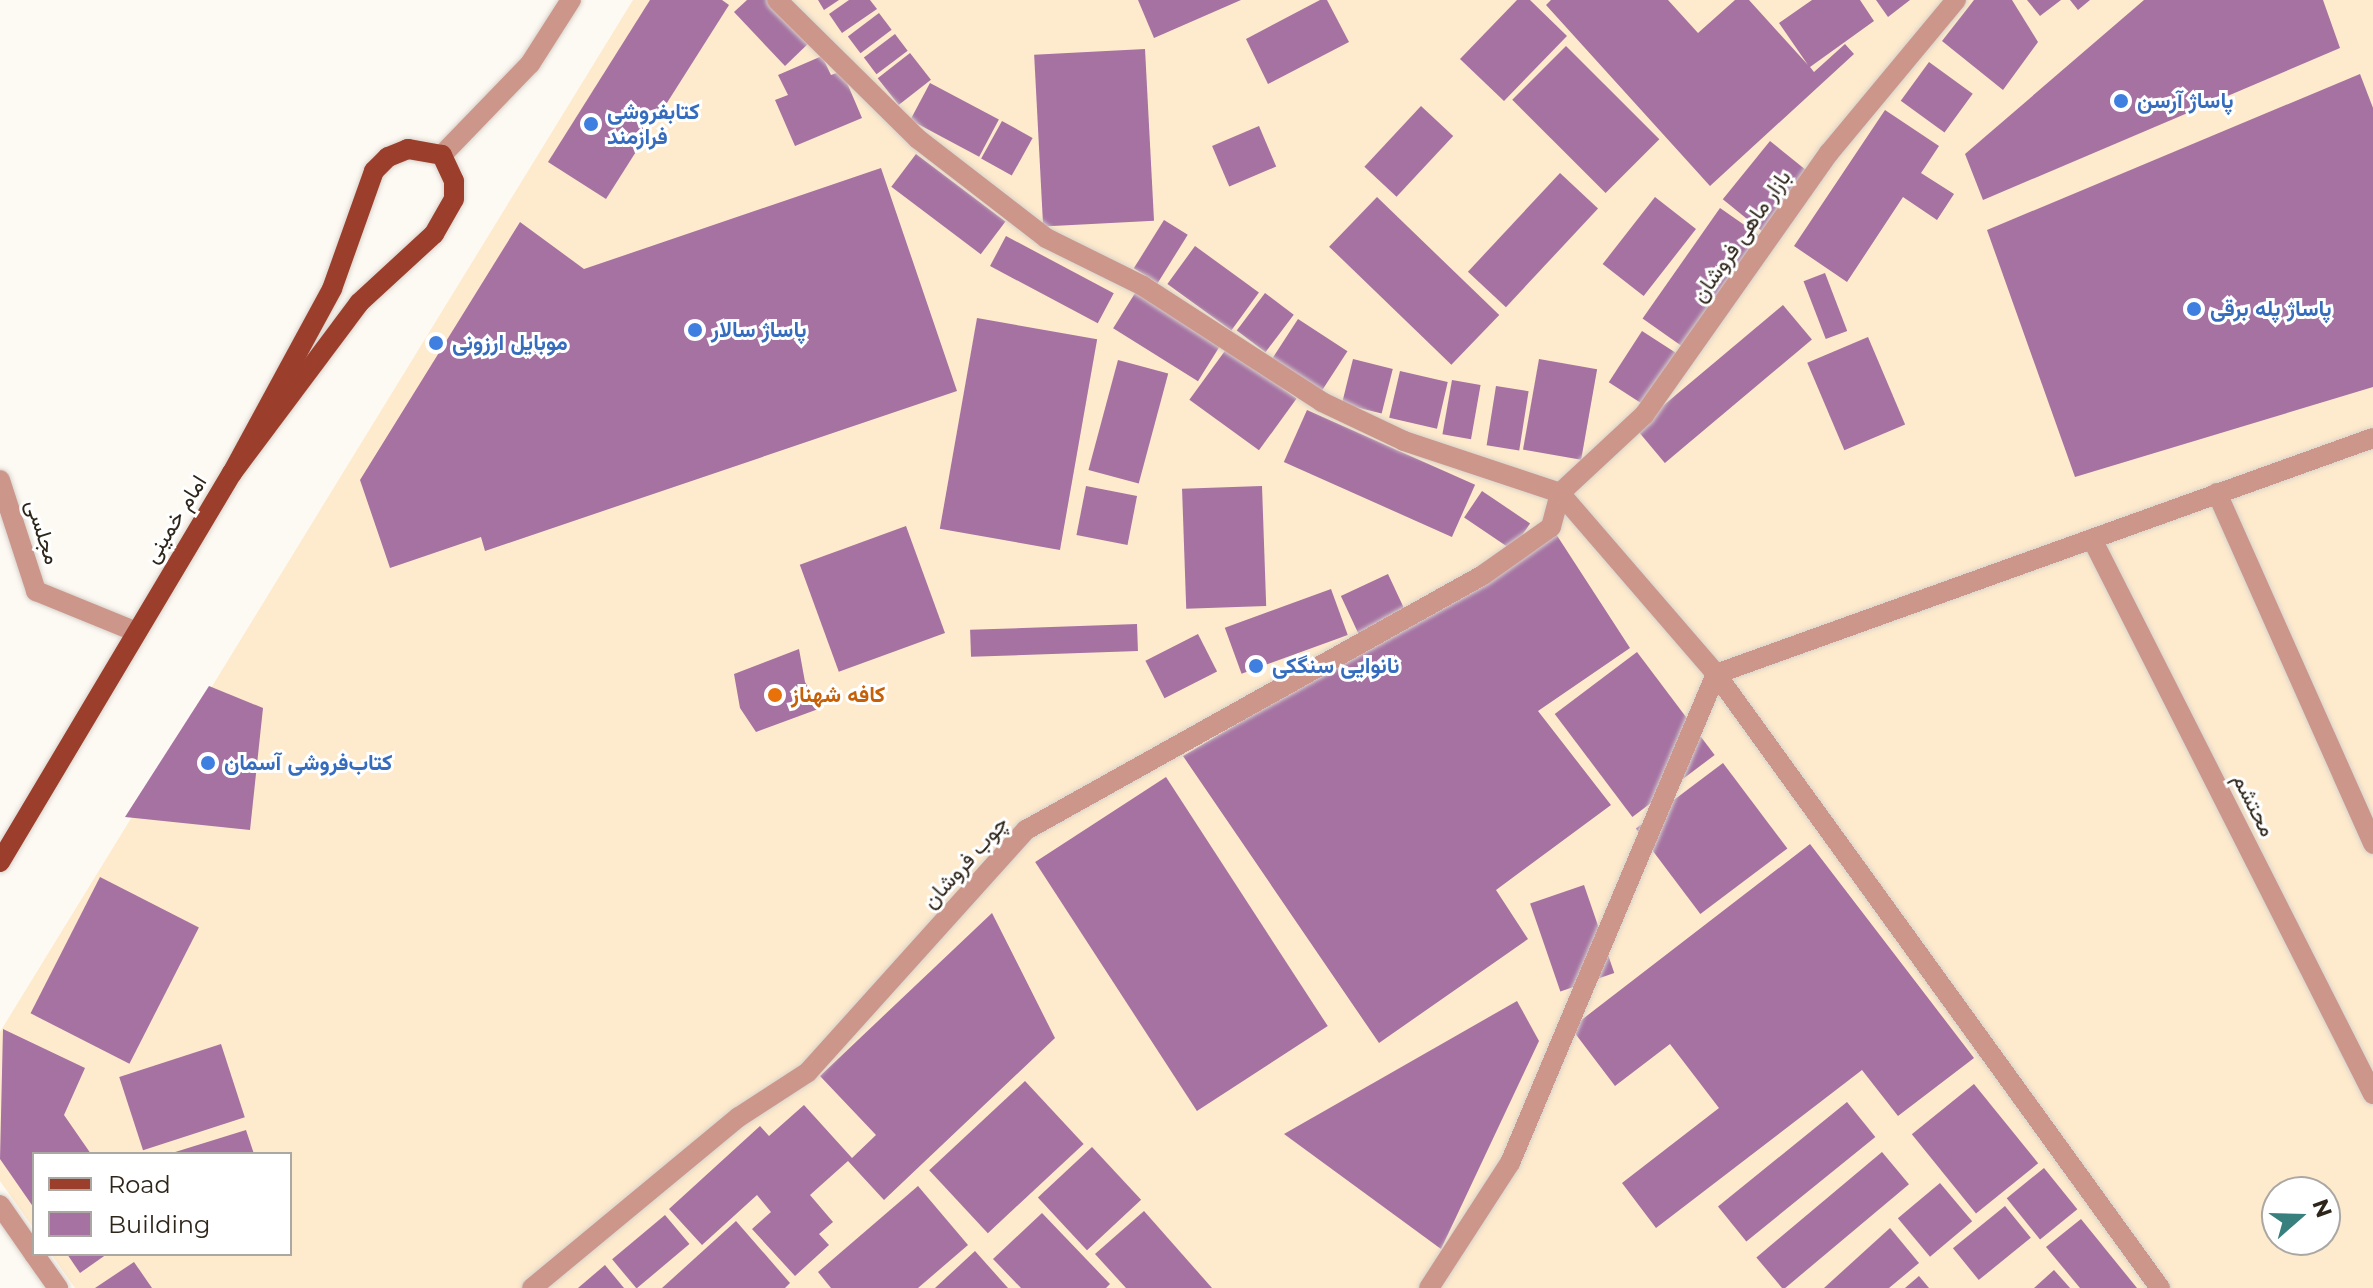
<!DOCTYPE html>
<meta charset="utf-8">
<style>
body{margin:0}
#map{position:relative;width:2373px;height:1288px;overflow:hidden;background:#fdf9f3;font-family:Montserrat,Vazirmatn,sans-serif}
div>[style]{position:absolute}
.built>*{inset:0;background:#feeacc}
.building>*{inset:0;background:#a572a2;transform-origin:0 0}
.roads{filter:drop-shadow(0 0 2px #d8d3cc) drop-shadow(0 0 2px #d8d3cc)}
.pedestrian>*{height:20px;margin:-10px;padding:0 10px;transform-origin:10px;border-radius:10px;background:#cd968a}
.minor>*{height:20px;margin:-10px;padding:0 10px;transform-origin:10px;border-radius:10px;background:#cd968a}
.primary>*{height:20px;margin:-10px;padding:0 10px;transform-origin:10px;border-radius:10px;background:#9c3e2c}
.dots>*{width:22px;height:22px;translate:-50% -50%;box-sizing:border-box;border:4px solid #fff;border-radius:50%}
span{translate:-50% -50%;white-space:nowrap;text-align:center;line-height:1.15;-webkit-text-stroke:6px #fff;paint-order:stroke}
.shop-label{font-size:22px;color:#366cbe;font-weight:700}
.left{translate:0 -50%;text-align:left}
.street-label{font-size:22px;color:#2e261b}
.food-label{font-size:22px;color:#c56008;font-weight:700}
.legend{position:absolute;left:32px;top:1152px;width:260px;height:104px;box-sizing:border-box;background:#fff;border:2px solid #aba8a4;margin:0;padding:10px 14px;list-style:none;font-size:24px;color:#2e261b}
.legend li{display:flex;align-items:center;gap:16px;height:40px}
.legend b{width:40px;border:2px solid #aba8a4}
.north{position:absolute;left:2261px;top:1176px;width:80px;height:80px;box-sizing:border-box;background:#fff;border:2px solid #aba8a4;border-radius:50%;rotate:70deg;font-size:22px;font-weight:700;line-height:32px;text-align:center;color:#2e261b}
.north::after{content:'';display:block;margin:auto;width:28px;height:36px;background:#38807e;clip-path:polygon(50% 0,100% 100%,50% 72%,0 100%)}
</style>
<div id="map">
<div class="built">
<i style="clip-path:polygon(evenodd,633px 0,2373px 0,2373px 1288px,75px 1288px,51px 1254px,290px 1254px,290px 1154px,34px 1154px,34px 1229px,0 1181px,0 1032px,633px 0,2277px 1192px,2325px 1192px,2325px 1240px,2277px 1240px,2277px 1192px)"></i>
</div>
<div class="building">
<i style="clip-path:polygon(650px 0,722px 0,729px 5px,606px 199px,548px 162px)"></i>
<i style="clip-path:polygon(747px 0,775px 0,813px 39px,785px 66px,734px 12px)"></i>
<i style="clip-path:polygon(818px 0,839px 0,824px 10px)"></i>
<i style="clip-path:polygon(849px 0,870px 0,877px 9px,842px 33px,829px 14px)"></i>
<i style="clip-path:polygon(1138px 0,1241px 0,1154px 38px)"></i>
<i style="clip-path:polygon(1320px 0,1327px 0,1349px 42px,1268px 84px,1246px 39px)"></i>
<i style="clip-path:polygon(1517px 0,1530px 0,1567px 36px,1504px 101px,1460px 59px)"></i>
<i style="clip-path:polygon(1551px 0,1668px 0,1698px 33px,1735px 0,1749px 0,1808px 65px,1779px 23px,1812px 0,1860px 0,1874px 21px,1810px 67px,1814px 72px,1845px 44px,1854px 54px,1710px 186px,1546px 5px)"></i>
<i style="clip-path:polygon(1876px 0,1910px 0,1888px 17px)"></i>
<i style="clip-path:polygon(1974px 0,2012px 0,2038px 42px,2003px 90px,1942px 41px)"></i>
<i style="clip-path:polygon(2027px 0,2061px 0,2040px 16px)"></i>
<i style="clip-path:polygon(2070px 0,2090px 0,2078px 10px)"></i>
<i style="clip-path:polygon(2144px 0,2323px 0,2340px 48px,1983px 200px,1965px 154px)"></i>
<i style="left:879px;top:13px;width:21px;height:39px;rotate:53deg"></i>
<i style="left:895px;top:34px;width:21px;height:39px;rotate:53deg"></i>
<i style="left:1566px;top:46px;width:132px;height:76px;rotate:45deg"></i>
<i style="left:1145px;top:49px;width:172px;height:111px;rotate:87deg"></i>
<i style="left:910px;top:53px;width:34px;height:41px;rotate:52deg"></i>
<i style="clip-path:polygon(822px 56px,831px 75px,842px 71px,862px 118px,795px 146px,775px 100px,788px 95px,778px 75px)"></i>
<i style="left:1929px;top:62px;width:54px;height:48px;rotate:36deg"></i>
<i style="clip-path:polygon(2360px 74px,2373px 108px,2373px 387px,2075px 477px,1987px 230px)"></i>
<i style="left:930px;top:83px;width:78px;height:42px;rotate:28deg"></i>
<i style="left:1421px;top:106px;width:44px;height:83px;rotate:43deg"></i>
<i style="clip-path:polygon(1885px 110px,1939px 146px,1921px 173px,1954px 194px,1937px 220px,1903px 197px,1847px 282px,1794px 246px)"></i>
<i style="left:1002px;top:121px;width:35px;height:43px;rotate:29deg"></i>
<i style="left:1259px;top:126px;width:44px;height:51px;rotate:67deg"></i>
<i style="left:1770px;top:141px;width:51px;height:75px;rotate:39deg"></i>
<i style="left:916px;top:154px;width:112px;height:41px;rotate:37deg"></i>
<i style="clip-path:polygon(881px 168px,957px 391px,485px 551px,481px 537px,390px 568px,360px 480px,520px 222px,584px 269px)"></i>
<i style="left:1560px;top:173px;width:52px;height:135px;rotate:43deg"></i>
<i style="left:1377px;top:197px;width:170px;height:69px;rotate:44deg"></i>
<i style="left:1655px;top:197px;width:52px;height:85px;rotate:38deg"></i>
<i style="left:1720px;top:208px;width:49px;height:135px;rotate:35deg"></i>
<i style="left:1164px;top:220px;width:28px;height:57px;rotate:32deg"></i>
<i style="left:1006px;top:236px;width:122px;height:34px;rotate:28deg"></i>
<i style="left:1195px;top:246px;width:79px;height:47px;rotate:36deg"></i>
<i style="left:1825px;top:273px;width:62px;height:23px;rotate:69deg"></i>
<i style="left:1137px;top:290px;width:100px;height:45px;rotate:32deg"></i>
<i style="left:1265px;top:293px;width:36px;height:47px;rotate:37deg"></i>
<i style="left:1783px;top:305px;width:45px;height:192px;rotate:50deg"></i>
<i style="left:977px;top:318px;width:122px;height:214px;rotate:10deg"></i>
<i style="left:1298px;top:319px;width:59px;height:51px;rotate:33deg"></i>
<i style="left:1642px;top:331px;width:42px;height:61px;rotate:33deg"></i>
<i style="left:1868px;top:337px;width:95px;height:66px;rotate:67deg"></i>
<i style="left:1227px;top:348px;width:86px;height:64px;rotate:36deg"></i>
<i style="left:1353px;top:359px;width:41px;height:46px;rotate:14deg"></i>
<i style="left:1539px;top:359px;width:59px;height:92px;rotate:10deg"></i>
<i style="left:1118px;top:360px;width:52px;height:114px;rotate:15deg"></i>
<i style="left:1400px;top:371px;width:49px;height:48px;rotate:13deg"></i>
<i style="left:1452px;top:380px;width:29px;height:55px;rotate:10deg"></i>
<i style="left:1496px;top:386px;width:33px;height:60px;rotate:9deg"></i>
<i style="left:1307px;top:410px;width:184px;height:57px;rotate:24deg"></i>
<i style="left:1086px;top:486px;width:52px;height:50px;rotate:11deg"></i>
<i style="left:1262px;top:486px;width:120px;height:80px;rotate:88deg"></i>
<i style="left:1482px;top:491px;width:58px;height:32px;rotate:34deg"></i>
<i style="left:906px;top:526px;width:114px;height:113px;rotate:70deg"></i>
<i style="clip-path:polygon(1556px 534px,1630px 648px,1538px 711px,1611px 805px,1496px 890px,1528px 939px,1379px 1043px,1183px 756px)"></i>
<i style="left:1388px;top:574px;width:45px;height:52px;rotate:65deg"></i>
<i style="left:1331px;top:589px;width:49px;height:113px;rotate:70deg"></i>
<i style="left:1137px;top:624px;width:27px;height:167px;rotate:88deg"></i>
<i style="left:1198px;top:634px;width:42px;height:59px;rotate:63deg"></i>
<i style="clip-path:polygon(799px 649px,805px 682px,821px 708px,756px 732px,740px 708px,734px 674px)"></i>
<i style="left:1637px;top:652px;width:129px;height:103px;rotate:53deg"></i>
<i style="clip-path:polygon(209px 686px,263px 708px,250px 830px,125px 817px)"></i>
<i style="left:1723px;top:763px;width:107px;height:109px;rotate:53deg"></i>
<i style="left:1166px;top:777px;width:297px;height:156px;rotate:57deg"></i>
<i style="clip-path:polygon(1810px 844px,1974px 1058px,1898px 1116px,1862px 1070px,1656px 1228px,1622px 1183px,1719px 1108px,1670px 1044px,1615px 1086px,1571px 1028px)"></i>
<i style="left:100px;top:877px;width:111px;height:153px;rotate:27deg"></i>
<i style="left:1584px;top:885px;width:93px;height:57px;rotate:71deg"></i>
<i style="clip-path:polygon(992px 913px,1055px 1038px,884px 1200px,848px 1161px,810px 1195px,833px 1222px,819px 1234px,829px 1245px,795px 1276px,752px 1229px,771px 1212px,757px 1195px,702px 1245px,669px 1209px,760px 1126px,769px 1136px,804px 1105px,852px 1158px,876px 1135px,820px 1076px)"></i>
<i style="clip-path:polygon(1517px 1001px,1539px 1041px,1441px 1249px,1284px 1134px)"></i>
<i style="clip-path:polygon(3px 1029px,85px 1068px,64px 1115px,91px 1154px,34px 1154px,34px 1208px,0 1159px)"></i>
<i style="left:221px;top:1044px;width:77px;height:107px;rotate:72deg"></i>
<i style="left:1025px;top:1081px;width:86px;height:131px;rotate:47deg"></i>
<i style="left:1974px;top:1084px;width:102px;height:80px;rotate:51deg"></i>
<i style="left:1847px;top:1102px;width:45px;height:166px;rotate:51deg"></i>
<i style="clip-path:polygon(246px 1130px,254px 1154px,172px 1154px,172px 1153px)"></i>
<i style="left:1092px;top:1147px;width:72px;height:74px;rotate:47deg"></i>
<i style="left:1882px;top:1152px;width:42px;height:164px;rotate:50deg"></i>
<i style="left:2044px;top:1168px;width:53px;height:48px;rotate:51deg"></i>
<i style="left:1940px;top:1183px;width:50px;height:55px;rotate:50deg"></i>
<i style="clip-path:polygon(918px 1186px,968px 1245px,918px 1288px,831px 1288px,818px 1272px)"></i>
<i style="left:2005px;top:1206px;width:41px;height:67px;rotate:51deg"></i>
<i style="clip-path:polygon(1144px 1211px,1212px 1288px,1126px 1288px,1095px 1254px)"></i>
<i style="clip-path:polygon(1042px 1213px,1110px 1284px,1106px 1288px,1021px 1288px,993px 1259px)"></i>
<i style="left:665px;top:1215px;width:38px;height:69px;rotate:50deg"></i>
<i style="clip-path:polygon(2081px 1219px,2137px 1288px,2080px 1288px,2046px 1247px)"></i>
<i style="clip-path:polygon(736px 1221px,790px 1283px,785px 1288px,662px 1288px)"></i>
<i style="clip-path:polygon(1890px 1228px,1919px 1263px,1889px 1288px,1824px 1288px)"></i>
<i style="clip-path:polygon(975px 1251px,1008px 1288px,935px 1288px)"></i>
<i style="clip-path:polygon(67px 1254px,107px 1254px,80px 1273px)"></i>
<i style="clip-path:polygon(134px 1262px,152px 1288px,95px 1288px)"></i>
<i style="clip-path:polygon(605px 1265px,624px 1288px,578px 1288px)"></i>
<i style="clip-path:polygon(2054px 1270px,2070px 1288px,2034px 1288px)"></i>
<i style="clip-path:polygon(1919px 1276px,1929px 1288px,1905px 1288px)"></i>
</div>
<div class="roads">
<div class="pedestrian">
<i style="left:777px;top:0;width:198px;rotate:44.6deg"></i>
<i style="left:918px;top:139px;width:162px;rotate:37.7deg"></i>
<i style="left:1046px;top:238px;width:108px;rotate:26.3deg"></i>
<i style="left:1143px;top:286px;width:213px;rotate:32.9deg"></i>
<i style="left:1322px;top:402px;width:91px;rotate:25.4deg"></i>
<i style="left:1404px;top:441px;width:164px;rotate:18.4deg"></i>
<i style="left:1560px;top:493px;width:239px;rotate:49.2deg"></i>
<i style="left:1716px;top:674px;width:758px;rotate:54.13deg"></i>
<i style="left:442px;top:155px;width:127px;rotate:-46deg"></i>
<i style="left:530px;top:64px;width:76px;rotate:-57.4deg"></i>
<i style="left:2217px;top:493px;width:384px;rotate:66deg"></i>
<i style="left:2092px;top:539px;width:622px;rotate:63.15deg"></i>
<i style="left:739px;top:1117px;width:82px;rotate:-33.1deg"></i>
<i style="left:808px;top:1072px;width:326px;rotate:-48deg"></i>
<i style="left:1026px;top:830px;width:523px;rotate:-29.16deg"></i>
<i style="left:1483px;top:575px;width:83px;rotate:-35.2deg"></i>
<i style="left:1551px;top:527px;width:35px;rotate:-75deg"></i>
<i style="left:1560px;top:493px;width:115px;rotate:-42.9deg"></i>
<i style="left:1644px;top:415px;width:321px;rotate:-54.8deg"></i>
<i style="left:1829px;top:153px;width:199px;rotate:-50.3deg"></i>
<i style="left:1429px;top:1288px;width:149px;rotate:-57.1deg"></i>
<i style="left:1510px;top:1163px;width:531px;rotate:-67.16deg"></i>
<i style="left:1716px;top:674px;width:698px;rotate:-19.76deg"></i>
</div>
<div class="minor">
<i style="left:0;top:480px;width:117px;rotate:72deg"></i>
<i style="left:36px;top:591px;width:106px;rotate:22.2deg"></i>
<i style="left:0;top:1205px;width:60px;rotate:55.2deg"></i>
<i style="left:34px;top:1254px;width:42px;rotate:54.8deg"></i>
<i style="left:532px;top:1288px;width:268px;rotate:-39.6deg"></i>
</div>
<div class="primary">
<i style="left:0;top:862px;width:453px;rotate:-59.2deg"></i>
<i style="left:232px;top:473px;width:212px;rotate:-53.2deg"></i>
<i style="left:359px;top:303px;width:102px;rotate:-42.6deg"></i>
<i style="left:434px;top:234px;width:40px;rotate:-60.3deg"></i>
<i style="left:454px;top:199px;width:18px;rotate:-90deg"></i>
<i style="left:454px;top:181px;width:29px;rotate:-115deg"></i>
<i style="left:442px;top:155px;width:35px;rotate:-170deg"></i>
<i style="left:408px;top:149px;width:22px;rotate:158deg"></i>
<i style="left:388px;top:157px;width:20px;rotate:135deg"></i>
<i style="left:374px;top:171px;width:125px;rotate:109.6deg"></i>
<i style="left:332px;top:289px;width:209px;rotate:118.5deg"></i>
</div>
</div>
<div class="dots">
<i style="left:2121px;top:101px;background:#3f7fe0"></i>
<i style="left:591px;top:124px;background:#3f7fe0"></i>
<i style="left:2194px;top:309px;background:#3f7fe0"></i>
<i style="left:695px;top:330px;background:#3f7fe0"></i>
<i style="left:436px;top:343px;background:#3f7fe0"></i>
<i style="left:1256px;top:666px;background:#3f7fe0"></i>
<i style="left:775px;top:695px;background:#e8710a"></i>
<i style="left:208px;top:763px;background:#3f7fe0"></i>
</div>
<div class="shop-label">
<span class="left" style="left:2137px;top:101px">پاساژ آرسن</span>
<span class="left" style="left:607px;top:124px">کتابفروشی<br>فرازمند</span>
<span class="left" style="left:2210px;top:309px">پاساژ پله برقی</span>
<span class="left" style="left:711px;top:330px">پاساژ سالار</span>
<span class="left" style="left:452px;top:343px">موبایل ارزونی</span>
<span class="left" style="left:1272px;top:666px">نانوایی سنگکی</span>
<span class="left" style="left:224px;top:763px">کتاب‌فروشی آسمان</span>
</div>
<div class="street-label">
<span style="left:1741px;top:236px;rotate:-55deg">بازار ماهی فروشان</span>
<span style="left:175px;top:519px;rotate:-58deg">امام خمینی</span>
<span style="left:43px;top:532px;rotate:72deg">مجلسی</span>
<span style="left:2254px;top:805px;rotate:63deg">محتشم</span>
<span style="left:965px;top:862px;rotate:-48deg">چوب فروشان</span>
</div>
<div class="food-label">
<span class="left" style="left:791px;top:695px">کافه شهناز</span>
</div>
<ul class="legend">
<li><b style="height:10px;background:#9c3e2c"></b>Road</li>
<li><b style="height:22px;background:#a572a2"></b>Building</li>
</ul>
<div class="north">N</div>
</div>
